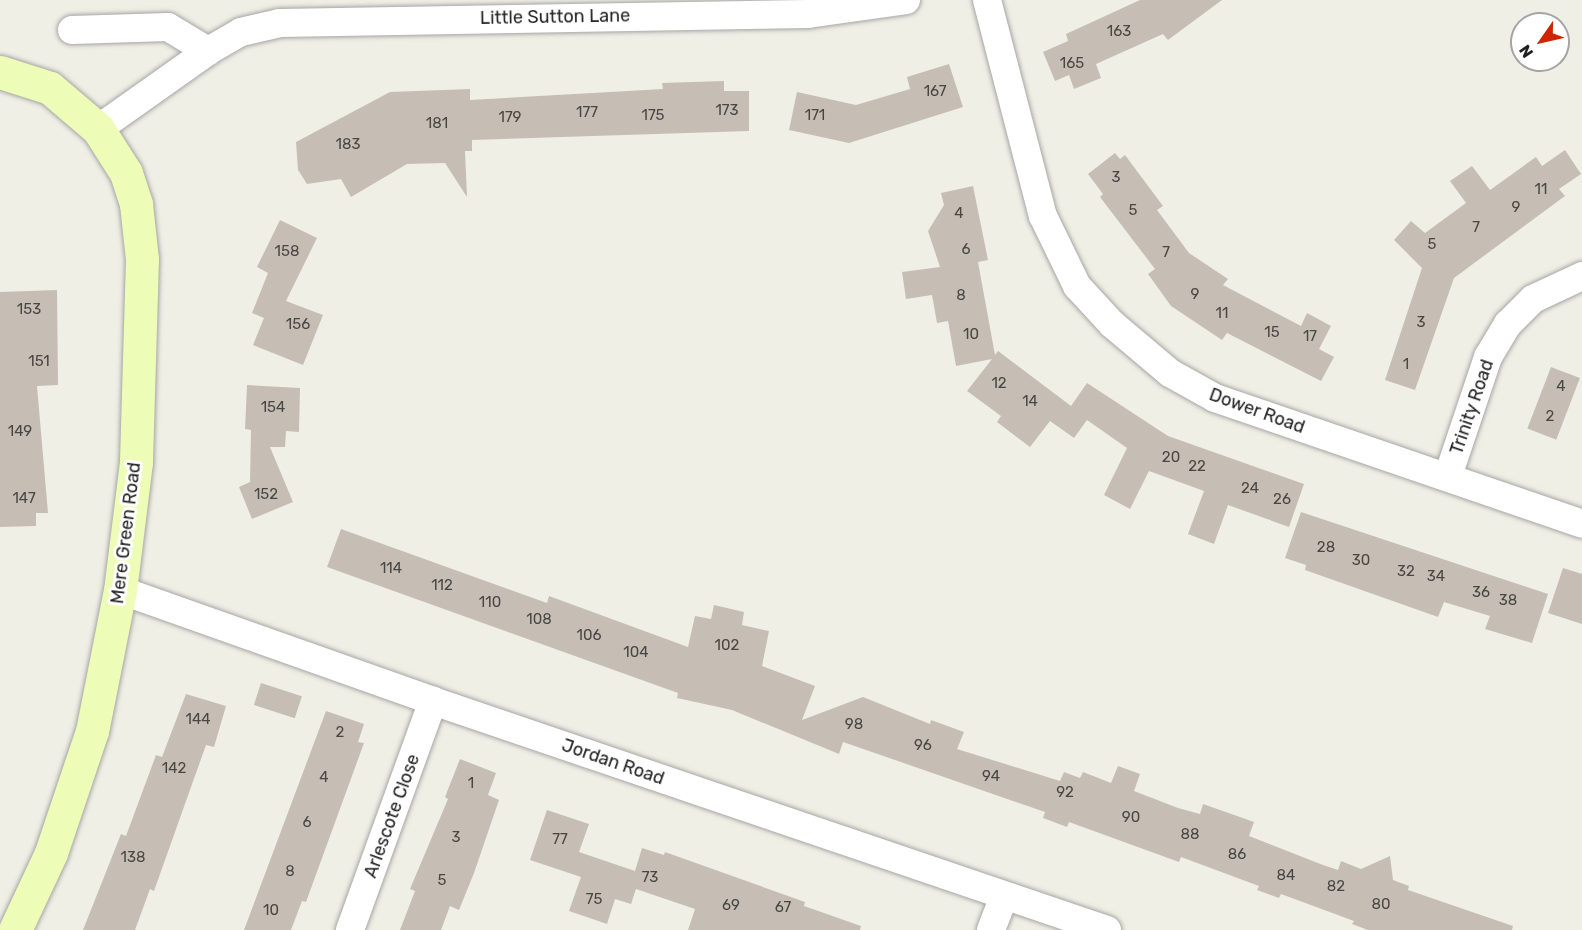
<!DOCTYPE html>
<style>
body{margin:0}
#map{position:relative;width:1582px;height:930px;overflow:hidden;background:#f0efe5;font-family:Rubik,sans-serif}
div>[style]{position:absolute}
.building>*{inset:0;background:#c6beb4;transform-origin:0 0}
.roads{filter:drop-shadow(0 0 2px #a6a6a6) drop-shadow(0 0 2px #a6a6a6)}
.minor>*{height:28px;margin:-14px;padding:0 14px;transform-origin:14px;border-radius:14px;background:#fff}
.secondary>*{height:33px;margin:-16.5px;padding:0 16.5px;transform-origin:16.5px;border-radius:16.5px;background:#edfcb7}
span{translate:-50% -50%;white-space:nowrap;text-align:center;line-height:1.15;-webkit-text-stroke:6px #fff;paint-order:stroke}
.number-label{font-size:15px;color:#494744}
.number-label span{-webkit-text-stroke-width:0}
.street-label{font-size:18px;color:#1f1f1f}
.north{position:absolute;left:1510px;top:12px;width:60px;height:60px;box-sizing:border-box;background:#fff;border:2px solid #a5a5a5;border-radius:50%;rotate:236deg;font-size:16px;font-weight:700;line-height:24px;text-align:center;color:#1f1f1f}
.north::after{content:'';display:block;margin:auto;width:21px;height:27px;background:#cf2400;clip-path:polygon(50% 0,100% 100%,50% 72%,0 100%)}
</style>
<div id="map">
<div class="building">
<i style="clip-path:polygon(1140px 0,1222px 0,1168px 40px,1163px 34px,1096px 64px,1101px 78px,1074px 89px,1069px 75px,1055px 81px,1043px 52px,1068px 41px,1066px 34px)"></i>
<i style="clip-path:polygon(949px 64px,963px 107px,849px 143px,789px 130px,797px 92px,856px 105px,910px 89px,907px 77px)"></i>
<i style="clip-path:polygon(724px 81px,724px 91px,749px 91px,749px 131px,472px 140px,472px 151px,465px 151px,467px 197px,445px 163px,407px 164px,351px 197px,341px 179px,307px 184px,298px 170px,296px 142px,390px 92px,470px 89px,470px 100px,663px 89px,662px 83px)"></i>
<i style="clip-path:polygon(1565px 150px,1581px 174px,1559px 189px,1565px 196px,1454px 278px,1415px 390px,1385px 380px,1422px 268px,1394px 240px,1411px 221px,1425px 233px,1466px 203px,1450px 181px,1472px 166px,1490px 190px,1536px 157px,1542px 166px)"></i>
<i style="clip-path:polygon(1115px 153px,1120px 159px,1125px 155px,1163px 206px,1157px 210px,1189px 253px,1228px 279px,1223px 285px,1301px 326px,1307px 313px,1331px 326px,1319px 349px,1334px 357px,1321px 381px,1227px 333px,1222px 340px,1171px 306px,1148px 274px,1155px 269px,1100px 197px,1103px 194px,1088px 174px)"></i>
<i style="clip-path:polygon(973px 186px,988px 260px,978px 262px,995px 355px,998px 351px,1071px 406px,1087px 383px,1168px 436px,1304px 484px,1289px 527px,1228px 505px,1214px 544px,1188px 534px,1204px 491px,1149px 471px,1130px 509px,1104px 495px,1127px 448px,1087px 420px,1074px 438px,1050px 421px,1030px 447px,997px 422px,1001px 416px,967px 391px,992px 359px,956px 366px,948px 321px,937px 323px,932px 295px,906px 299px,902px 272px,940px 267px,928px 231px,944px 205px,941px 193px)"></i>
<i style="clip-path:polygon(280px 220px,317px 238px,286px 301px,323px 315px,303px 365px,253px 345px,264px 318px,252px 313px,268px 273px,257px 267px)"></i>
<i style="clip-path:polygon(57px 290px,58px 385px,37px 386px,48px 513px,36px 513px,36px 526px,0 527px,0 292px)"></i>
<i style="left:1551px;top:367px;width:31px;height:66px;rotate:21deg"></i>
<i style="clip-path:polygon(247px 385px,300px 388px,299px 432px,286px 431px,285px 447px,270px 447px,293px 502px,252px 519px,239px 487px,250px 482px,251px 430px,245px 429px)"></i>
<i style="clip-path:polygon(1301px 512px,1548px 594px,1532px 643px,1485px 629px,1490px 616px,1444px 602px,1438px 617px,1305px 570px,1306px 565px,1285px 558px)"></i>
<i style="clip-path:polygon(341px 529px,547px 603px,549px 596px,688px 647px,695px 616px,711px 619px,714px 605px,744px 612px,742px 625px,769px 631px,762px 666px,815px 686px,802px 720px,863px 697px,930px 724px,931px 720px,964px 732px,957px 749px,1060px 781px,1064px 772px,1080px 778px,1083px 772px,1111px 783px,1118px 766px,1140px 774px,1134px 791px,1178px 808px,1200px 814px,1203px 804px,1254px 822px,1249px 836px,1323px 865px,1338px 870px,1341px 861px,1361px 869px,1390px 856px,1393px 880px,1409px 886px,1408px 890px,1513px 926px,1512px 930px,1368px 930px,1352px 924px,1354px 921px,1281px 894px,1279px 898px,1257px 890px,1259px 886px,1181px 857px,1179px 862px,1069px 822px,1067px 827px,1043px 818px,1045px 812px,843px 742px,839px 754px,732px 710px,677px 698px,678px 693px,327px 567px)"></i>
<i style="clip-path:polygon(1563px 568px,1582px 574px,1582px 624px,1548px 613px)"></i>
<i style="left:261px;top:683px;width:43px;height:23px;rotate:18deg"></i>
<i style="clip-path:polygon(186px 694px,226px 706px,214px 747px,206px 745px,154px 891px,150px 889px,135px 930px,83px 930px,121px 834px,126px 836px,156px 755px,162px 757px)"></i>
<i style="clip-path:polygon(326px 711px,364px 724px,358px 742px,364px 743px,306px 902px,302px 901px,291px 930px,244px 930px)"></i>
<i style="clip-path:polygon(460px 759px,496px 773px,488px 795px,499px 800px,474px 873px,459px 910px,450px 906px,441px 930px,400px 930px,415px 891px,410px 889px,448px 799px,445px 797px)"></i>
<i style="clip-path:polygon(547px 810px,589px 824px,579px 852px,635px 871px,642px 848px,664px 855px,665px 852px,805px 902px,804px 906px,861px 926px,860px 930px,688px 930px,695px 909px,636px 889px,631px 904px,615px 899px,607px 924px,569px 911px,581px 877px,530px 860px)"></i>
</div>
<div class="roads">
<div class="minor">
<i style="left:987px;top:0;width:223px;rotate:75.5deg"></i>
<i style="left:1043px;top:216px;width:78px;rotate:64.1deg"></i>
<i style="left:1077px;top:286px;width:52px;rotate:47.4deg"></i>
<i style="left:1112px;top:324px;width:76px;rotate:40.2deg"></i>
<i style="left:1170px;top:373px;width:51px;rotate:29.1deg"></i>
<i style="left:1215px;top:398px;width:388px;rotate:18.9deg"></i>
<i style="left:72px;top:30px;width:96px;rotate:-1.8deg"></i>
<i style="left:168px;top:27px;width:47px;rotate:31deg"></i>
<i style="left:98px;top:129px;width:135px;rotate:-35.3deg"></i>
<i style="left:208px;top:51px;width:38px;rotate:-30deg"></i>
<i style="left:241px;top:32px;width:40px;rotate:-13deg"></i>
<i style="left:280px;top:23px;width:528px;rotate:-0.98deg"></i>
<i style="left:808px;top:14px;width:99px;rotate:-8.1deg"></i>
<i style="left:1448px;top:476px;width:126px;rotate:-71.4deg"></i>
<i style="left:1488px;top:357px;width:39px;rotate:-59deg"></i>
<i style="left:1508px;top:324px;width:35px;rotate:-45deg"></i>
<i style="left:1533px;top:299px;width:54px;rotate:-25.1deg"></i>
<i style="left:120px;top:590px;width:332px;rotate:19.5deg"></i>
<i style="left:433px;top:701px;width:712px;rotate:18.77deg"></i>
<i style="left:350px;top:930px;width:244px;rotate:-70.1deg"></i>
<i style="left:991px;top:930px;width:36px;rotate:-69deg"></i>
</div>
<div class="secondary">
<i style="left:0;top:72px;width:52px;rotate:17.7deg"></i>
<i style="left:50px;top:88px;width:63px;rotate:40.5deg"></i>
<i style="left:98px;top:129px;width:52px;rotate:57.5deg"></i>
<i style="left:126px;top:173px;width:33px;rotate:72deg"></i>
<i style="left:136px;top:204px;width:55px;rotate:83.8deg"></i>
<i style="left:142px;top:259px;width:203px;rotate:91.7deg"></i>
<i style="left:136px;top:462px;width:129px;rotate:97.1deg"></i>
<i style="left:120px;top:590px;width:144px;rotate:101.2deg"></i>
<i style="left:92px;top:731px;width:129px;rotate:108.6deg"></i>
<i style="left:51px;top:853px;width:85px;rotate:115.1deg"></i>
</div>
</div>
<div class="number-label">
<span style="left:1119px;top:32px">163</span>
<span style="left:1072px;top:64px">165</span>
<span style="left:935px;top:92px">167</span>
<span style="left:727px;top:111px">173</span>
<span style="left:587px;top:113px">177</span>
<span style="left:653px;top:116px">175</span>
<span style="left:815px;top:116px">171</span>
<span style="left:510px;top:118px">179</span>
<span style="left:437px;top:124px">181</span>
<span style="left:348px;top:145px">183</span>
<span style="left:1116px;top:178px">3</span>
<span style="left:1541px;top:190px">11</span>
<span style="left:1516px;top:208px">9</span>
<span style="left:1133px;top:211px">5</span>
<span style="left:959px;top:214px">4</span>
<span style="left:1476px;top:228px">7</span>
<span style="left:1432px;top:245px">5</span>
<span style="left:966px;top:250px">6</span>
<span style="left:287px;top:252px">158</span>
<span style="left:1166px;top:253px">7</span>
<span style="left:1195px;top:295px">9</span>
<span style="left:961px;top:296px">8</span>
<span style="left:29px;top:310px">153</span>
<span style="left:1222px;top:314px">11</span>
<span style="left:1421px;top:323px">3</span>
<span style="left:298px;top:325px">156</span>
<span style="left:1272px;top:333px">15</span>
<span style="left:971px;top:335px">10</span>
<span style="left:1310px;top:337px">17</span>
<span style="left:39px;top:362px">151</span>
<span style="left:1406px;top:365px">1</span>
<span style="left:999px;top:384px">12</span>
<span style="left:1561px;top:387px">4</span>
<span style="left:1030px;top:402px">14</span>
<span style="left:273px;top:408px">154</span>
<span style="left:1550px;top:417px">2</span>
<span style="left:20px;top:432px">149</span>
<span style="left:1171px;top:458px">20</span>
<span style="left:1197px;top:467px">22</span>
<span style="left:1250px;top:489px">24</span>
<span style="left:266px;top:495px">152</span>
<span style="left:24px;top:499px">147</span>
<span style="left:1282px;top:500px">26</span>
<span style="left:1326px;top:548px">28</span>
<span style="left:1361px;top:561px">30</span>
<span style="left:391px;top:569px">114</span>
<span style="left:1406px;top:572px">32</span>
<span style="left:1436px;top:577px">34</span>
<span style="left:442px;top:586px">112</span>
<span style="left:1481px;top:593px">36</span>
<span style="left:1508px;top:601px">38</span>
<span style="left:490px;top:603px">110</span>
<span style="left:539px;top:620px">108</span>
<span style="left:589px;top:636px">106</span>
<span style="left:727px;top:646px">102</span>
<span style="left:636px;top:653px">104</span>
<span style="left:198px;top:720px">144</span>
<span style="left:854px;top:725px">98</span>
<span style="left:340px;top:733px">2</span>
<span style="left:923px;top:746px">96</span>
<span style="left:174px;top:769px">142</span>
<span style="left:991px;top:777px">94</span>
<span style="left:324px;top:778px">4</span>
<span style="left:471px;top:784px">1</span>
<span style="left:1065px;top:793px">92</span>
<span style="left:1131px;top:818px">90</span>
<span style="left:307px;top:823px">6</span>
<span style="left:1190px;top:835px">88</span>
<span style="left:456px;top:838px">3</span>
<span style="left:560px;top:840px">77</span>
<span style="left:1237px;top:855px">86</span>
<span style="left:133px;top:858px">138</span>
<span style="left:290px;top:872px">8</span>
<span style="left:1286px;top:876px">84</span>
<span style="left:650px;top:878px">73</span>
<span style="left:442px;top:881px">5</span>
<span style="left:1336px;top:887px">82</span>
<span style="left:594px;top:900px">75</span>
<span style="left:1381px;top:905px">80</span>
<span style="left:731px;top:906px">69</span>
<span style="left:783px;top:908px">67</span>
<span style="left:271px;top:911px">10</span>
</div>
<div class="street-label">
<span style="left:555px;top:17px;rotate:-1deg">Little Sutton Lane</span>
<span style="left:1472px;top:407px;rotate:-71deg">Trinity Road</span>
<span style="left:1257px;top:411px;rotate:20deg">Dower Road</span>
<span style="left:126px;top:533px;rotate:-83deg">Mere Green Road</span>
<span style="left:613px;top:762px;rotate:19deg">Jordan Road</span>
<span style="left:392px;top:816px;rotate:-70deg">Arlescote Close</span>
</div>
<div class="north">N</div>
</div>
